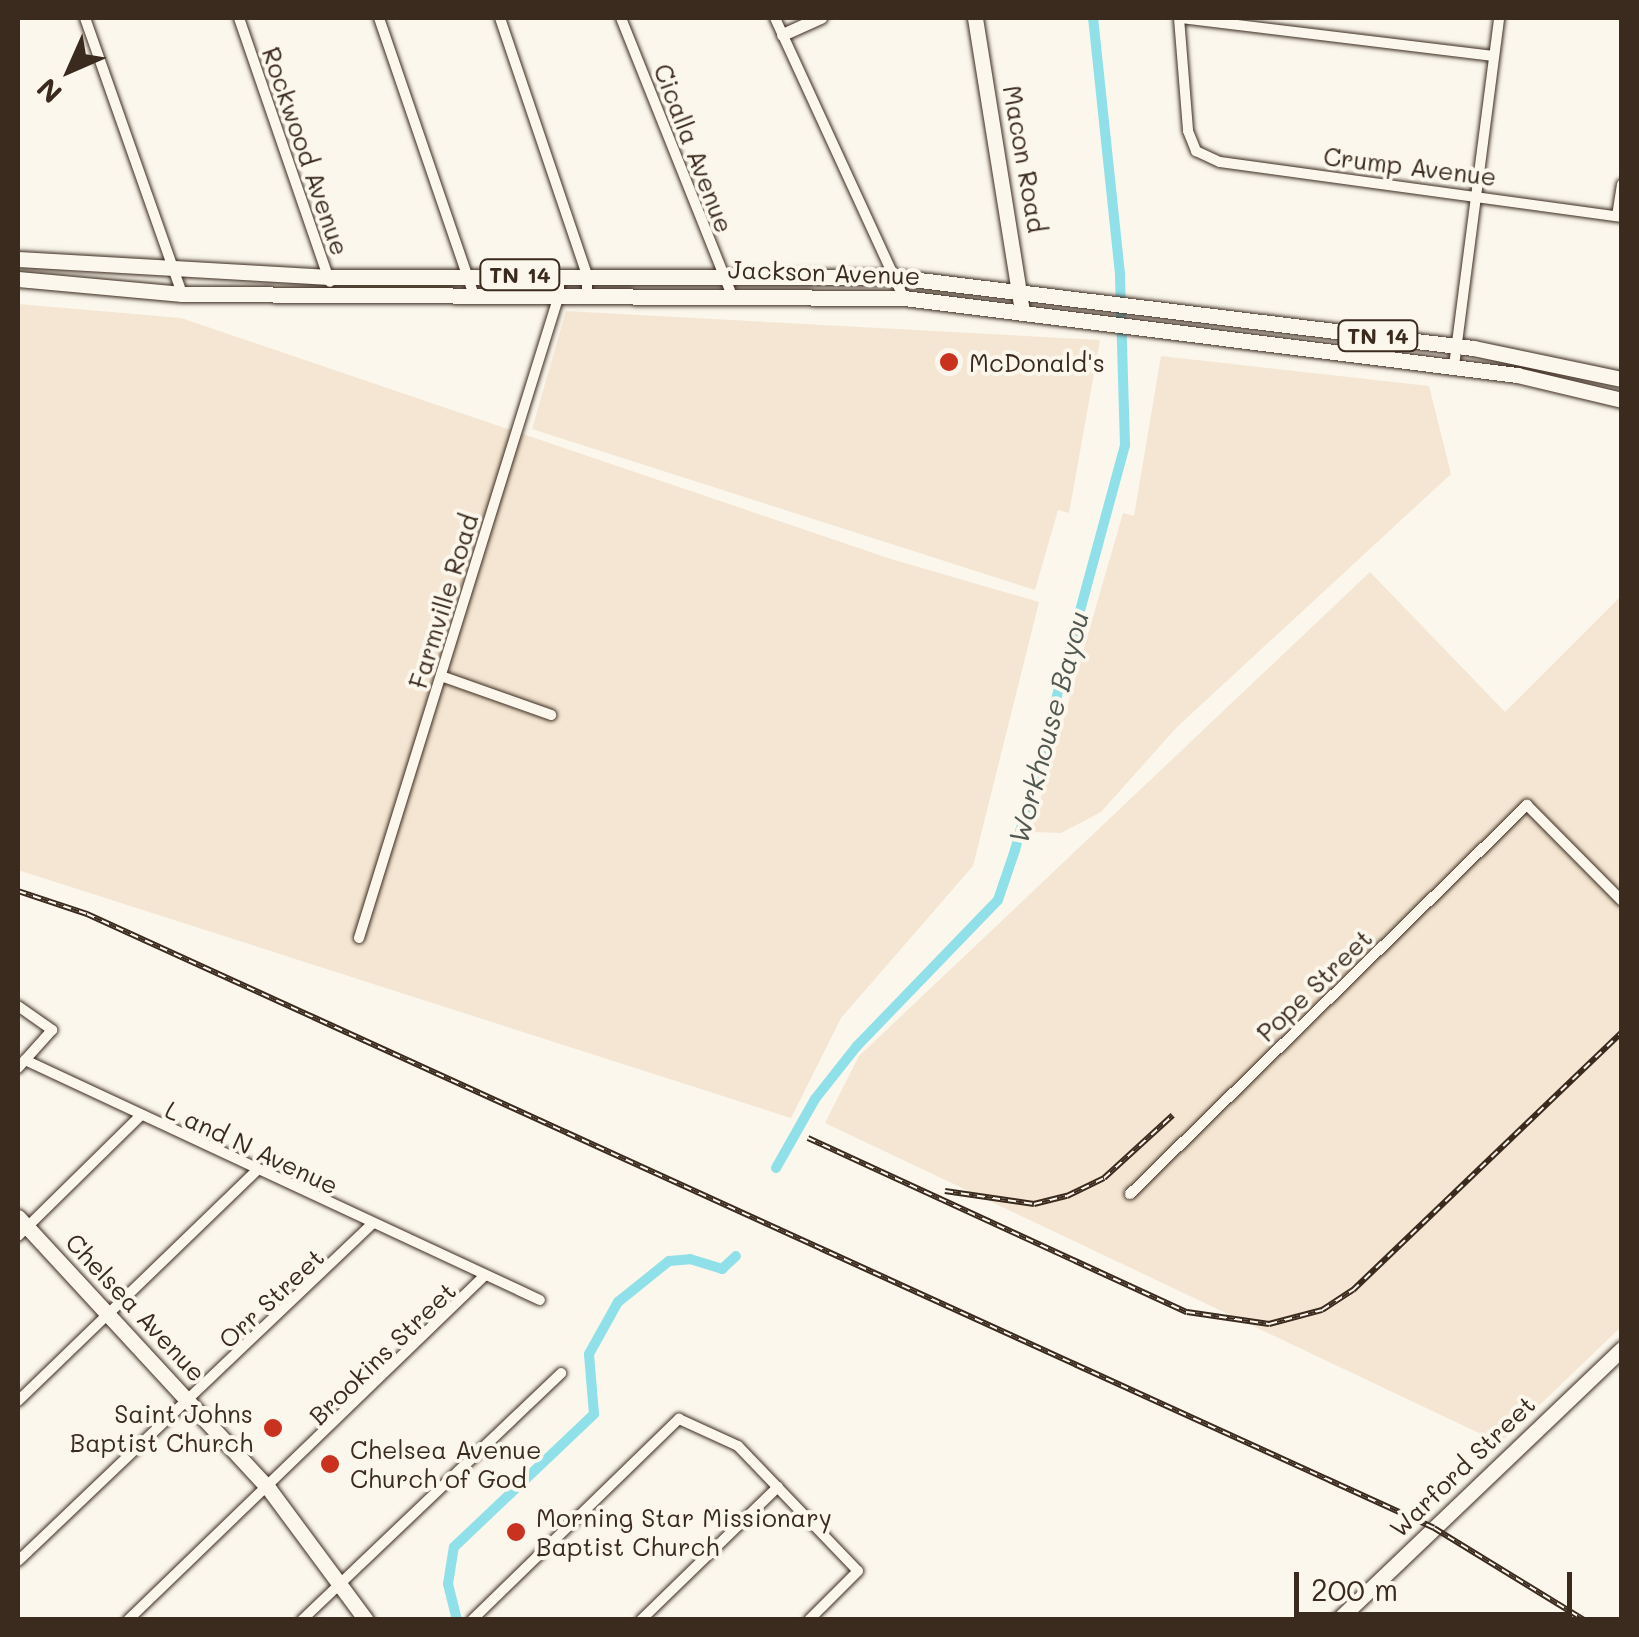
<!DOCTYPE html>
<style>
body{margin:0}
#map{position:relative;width:1639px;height:1637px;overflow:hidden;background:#fbf7ec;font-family:Mali,sans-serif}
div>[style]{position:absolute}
.built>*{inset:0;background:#f4e6d2}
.canal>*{height:10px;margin:-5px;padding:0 5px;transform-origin:5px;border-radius:5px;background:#8fe0e9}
.roads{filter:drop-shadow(0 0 2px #3b2a1e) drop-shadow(0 0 2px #3b2a1e)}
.minor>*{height:10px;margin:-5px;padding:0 5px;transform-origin:5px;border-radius:5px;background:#fbf7ec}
.tertiary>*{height:12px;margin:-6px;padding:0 6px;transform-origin:6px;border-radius:6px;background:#fbf7ec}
.secondary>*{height:15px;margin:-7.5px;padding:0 7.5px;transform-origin:7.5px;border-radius:7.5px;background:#fbf7ec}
.primary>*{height:15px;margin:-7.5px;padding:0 7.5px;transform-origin:7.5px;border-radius:7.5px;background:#fbf7ec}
.rail>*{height:6px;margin-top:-3px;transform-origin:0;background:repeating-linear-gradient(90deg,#fbf7ec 0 8px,#3b2a1e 0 16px);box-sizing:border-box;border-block:2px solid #3b2a1e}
.dots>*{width:28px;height:28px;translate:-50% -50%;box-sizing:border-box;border:5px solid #fbf7ec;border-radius:50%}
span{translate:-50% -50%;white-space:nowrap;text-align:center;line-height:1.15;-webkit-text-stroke:8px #fbf7ec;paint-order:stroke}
.shield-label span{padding:2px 8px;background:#fbf7ec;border:2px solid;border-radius:8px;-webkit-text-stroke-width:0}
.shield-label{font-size:22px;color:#3b2a1e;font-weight:700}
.street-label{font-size:25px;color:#3b2a1e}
.poi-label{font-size:25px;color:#3b2a1e}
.left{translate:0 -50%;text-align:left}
.right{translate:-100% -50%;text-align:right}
.water-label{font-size:28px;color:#505851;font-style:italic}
.frame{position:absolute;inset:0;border:20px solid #3b2a1e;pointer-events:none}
.north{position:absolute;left:20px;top:20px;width:100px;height:100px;-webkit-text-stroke:8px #fbf7ec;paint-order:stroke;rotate:225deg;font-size:28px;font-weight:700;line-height:40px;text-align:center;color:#3b2a1e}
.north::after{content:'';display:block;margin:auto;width:35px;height:45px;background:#3b2a1e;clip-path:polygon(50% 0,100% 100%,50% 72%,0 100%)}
.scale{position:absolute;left:1294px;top:1572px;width:278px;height:45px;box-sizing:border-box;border:5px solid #3b2a1e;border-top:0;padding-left:12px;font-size:30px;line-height:35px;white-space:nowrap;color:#3b2a1e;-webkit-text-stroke:8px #fbf7ec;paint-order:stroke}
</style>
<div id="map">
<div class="built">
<i style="clip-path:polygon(18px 304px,181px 318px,891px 559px,1039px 602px,973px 866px,841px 1018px,791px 1118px,18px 870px)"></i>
<i style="clip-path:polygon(566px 311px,1100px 340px,1069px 513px,1058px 510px,1035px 590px,532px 429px)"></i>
<i style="clip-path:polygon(1161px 356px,1429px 386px,1451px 474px,1177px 727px,1101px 812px,1061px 833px,1031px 832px,1123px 513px,1134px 516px)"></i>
<i style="clip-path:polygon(1370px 572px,1505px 712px,1621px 596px,1621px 1327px,1500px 1443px,825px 1123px,859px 1056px)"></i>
</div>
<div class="canal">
<i style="left:776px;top:1168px;width:79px;rotate:-60.5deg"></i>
<i style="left:815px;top:1099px;width:68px;rotate:-51.6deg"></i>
<i style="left:857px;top:1046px;width:203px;rotate:-46deg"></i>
<i style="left:998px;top:900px;width:53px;rotate:-71.2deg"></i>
<i style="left:1015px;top:850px;width:420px;rotate:-74.8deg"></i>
<i style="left:1125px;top:445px;width:171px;rotate:-91.7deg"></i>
<i style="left:1120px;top:274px;width:257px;rotate:-96deg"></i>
<i style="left:457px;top:1620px;width:37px;rotate:-104deg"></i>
<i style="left:448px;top:1584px;width:37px;rotate:-81deg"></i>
<i style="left:454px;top:1547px;width:193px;rotate:-43.5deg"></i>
<i style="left:594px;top:1414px;width:60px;rotate:-94.8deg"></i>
<i style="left:589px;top:1354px;width:60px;rotate:-60.9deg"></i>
<i style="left:618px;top:1302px;width:65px;rotate:-38.8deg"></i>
<i style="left:669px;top:1261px;width:21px;rotate:-5deg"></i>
<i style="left:690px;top:1259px;width:34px;rotate:17deg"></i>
<i style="left:722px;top:1269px;width:19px;rotate:-43deg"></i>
</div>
<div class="roads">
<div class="minor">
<i style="left:85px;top:18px;width:293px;rotate:70.6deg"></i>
<i style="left:239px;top:18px;width:279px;rotate:71deg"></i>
<i style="left:379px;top:18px;width:293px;rotate:71.1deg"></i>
<i style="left:500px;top:18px;width:271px;rotate:71.3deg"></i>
<i style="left:587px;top:275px;width:20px;rotate:90deg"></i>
<i style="left:621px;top:18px;width:296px;rotate:68.2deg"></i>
<i style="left:775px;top:18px;width:308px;rotate:65.3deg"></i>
<i style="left:1179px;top:18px;width:113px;rotate:85.4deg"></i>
<i style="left:1188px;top:131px;width:22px;rotate:68deg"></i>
<i style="left:1196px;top:151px;width:26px;rotate:25deg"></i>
<i style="left:1220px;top:162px;width:406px;rotate:7.8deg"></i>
<i style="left:1180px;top:18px;width:315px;rotate:6.9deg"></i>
<i style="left:1617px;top:216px;width:32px;rotate:-81deg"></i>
<i style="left:1454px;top:366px;width:351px;rotate:-82.6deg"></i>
<i style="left:441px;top:676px;width:117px;rotate:19.5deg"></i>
<i style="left:359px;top:938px;width:673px;rotate:-72.72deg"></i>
<i style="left:559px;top:295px;width:20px;rotate:-90deg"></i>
<i style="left:18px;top:1006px;width:42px;rotate:35.2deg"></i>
<i style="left:52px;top:1030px;width:51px;rotate:131.8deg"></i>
<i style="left:25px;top:1060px;width:568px;rotate:24.99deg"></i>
<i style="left:1130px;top:1194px;width:556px;rotate:-44.42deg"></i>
<i style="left:1527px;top:805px;width:135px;rotate:45.3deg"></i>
<i style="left:18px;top:1236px;width:170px;rotate:-44.5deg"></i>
<i style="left:18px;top:1401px;width:332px;rotate:-44deg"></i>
<i style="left:18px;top:1561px;width:489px;rotate:-43.6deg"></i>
<i style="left:128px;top:1620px;width:495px;rotate:-44deg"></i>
<i style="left:302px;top:1620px;width:358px;rotate:-43.6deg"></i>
<i style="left:472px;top:1620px;width:289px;rotate:-44.2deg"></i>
<i style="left:679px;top:1419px;width:65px;rotate:24.6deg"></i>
<i style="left:738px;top:1446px;width:173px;rotate:46.2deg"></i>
<i style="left:858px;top:1571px;width:69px;rotate:135deg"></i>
<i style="left:641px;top:1620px;width:191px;rotate:-44.2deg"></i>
</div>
<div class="tertiary">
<i style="left:783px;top:35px;width:42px;rotate:-24.1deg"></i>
</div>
<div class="secondary">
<i style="left:975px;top:18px;width:296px;rotate:80.9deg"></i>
<i style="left:18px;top:1217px;width:370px;rotate:47.3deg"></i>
<i style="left:269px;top:1489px;width:163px;rotate:53.5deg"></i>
<i style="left:1338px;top:1620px;width:393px;rotate:-43.7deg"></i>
</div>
<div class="primary">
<i style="left:18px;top:259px;width:312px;rotate:3.3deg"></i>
<i style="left:329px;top:277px;width:566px"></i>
<i style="left:895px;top:277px;width:582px;rotate:7deg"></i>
<i style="left:1473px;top:348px;width:152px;rotate:11.8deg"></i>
<i style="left:18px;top:279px;width:165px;rotate:5.2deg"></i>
<i style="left:182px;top:294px;width:722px;rotate:0.32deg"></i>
<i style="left:904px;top:298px;width:618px;rotate:7.16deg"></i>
<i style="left:1517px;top:375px;width:108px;rotate:13.4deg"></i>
</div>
</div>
<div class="rail">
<i style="left:18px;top:891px;width:73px;rotate:18.4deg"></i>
<i style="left:87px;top:914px;width:1480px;rotate:24.5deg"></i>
<i style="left:1434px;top:1528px;width:176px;rotate:31.5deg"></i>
<i style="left:808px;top:1138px;width:417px;rotate:24.7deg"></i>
<i style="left:1187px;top:1312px;width:83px;rotate:8.3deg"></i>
<i style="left:1269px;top:1324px;width:55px;rotate:-14.8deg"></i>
<i style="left:1322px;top:1310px;width:37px;rotate:-33deg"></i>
<i style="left:1353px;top:1290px;width:373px;rotate:-43.8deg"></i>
<i style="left:945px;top:1191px;width:90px;rotate:8.3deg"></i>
<i style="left:1034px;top:1204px;width:34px;rotate:-14deg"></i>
<i style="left:1067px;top:1196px;width:41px;rotate:-25.9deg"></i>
<i style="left:1104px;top:1178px;width:93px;rotate:-42.4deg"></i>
</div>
<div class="dots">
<i style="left:949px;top:362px;background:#c8321e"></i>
<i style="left:273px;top:1428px;background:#c8321e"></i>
<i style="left:330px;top:1464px;background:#c8321e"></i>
<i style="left:516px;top:1532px;background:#c8321e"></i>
</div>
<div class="shield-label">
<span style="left:520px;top:275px">TN 14</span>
<span style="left:1378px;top:336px">TN 14</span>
</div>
<div class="street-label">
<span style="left:694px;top:148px;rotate:69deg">Cicalla Avenue</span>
<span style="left:306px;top:151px;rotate:71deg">Rockwood Avenue</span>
<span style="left:1025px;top:159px;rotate:80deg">Macon Road</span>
<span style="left:1410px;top:166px;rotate:7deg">Crump Avenue</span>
<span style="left:824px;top:272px;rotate:2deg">Jackson Avenue</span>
<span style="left:443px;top:601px;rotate:-73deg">Farmville Road</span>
<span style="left:1314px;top:985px;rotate:-44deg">Pope Street</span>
<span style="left:252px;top:1147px;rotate:25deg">L and N Avenue</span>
<span style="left:271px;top:1298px;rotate:-43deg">Orr Street</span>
<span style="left:136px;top:1307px;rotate:47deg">Chelsea Avenue</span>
<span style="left:382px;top:1353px;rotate:-44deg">Brookins Street</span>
<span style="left:1462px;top:1466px;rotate:-44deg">Warford Street</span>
</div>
<div class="poi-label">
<span class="left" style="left:969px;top:362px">McDonald's</span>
<span class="right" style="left:253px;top:1428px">Saint Johns<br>Baptist Church</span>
<span class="left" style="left:350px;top:1464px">Chelsea Avenue<br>Church of God</span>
<span class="left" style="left:536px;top:1532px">Morning Star Missionary<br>Baptist Church</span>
</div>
<div class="water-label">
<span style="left:1048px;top:727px;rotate:-75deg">Workhouse Bayou</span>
</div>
<div class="frame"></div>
<div class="north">N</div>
<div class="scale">200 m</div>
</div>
